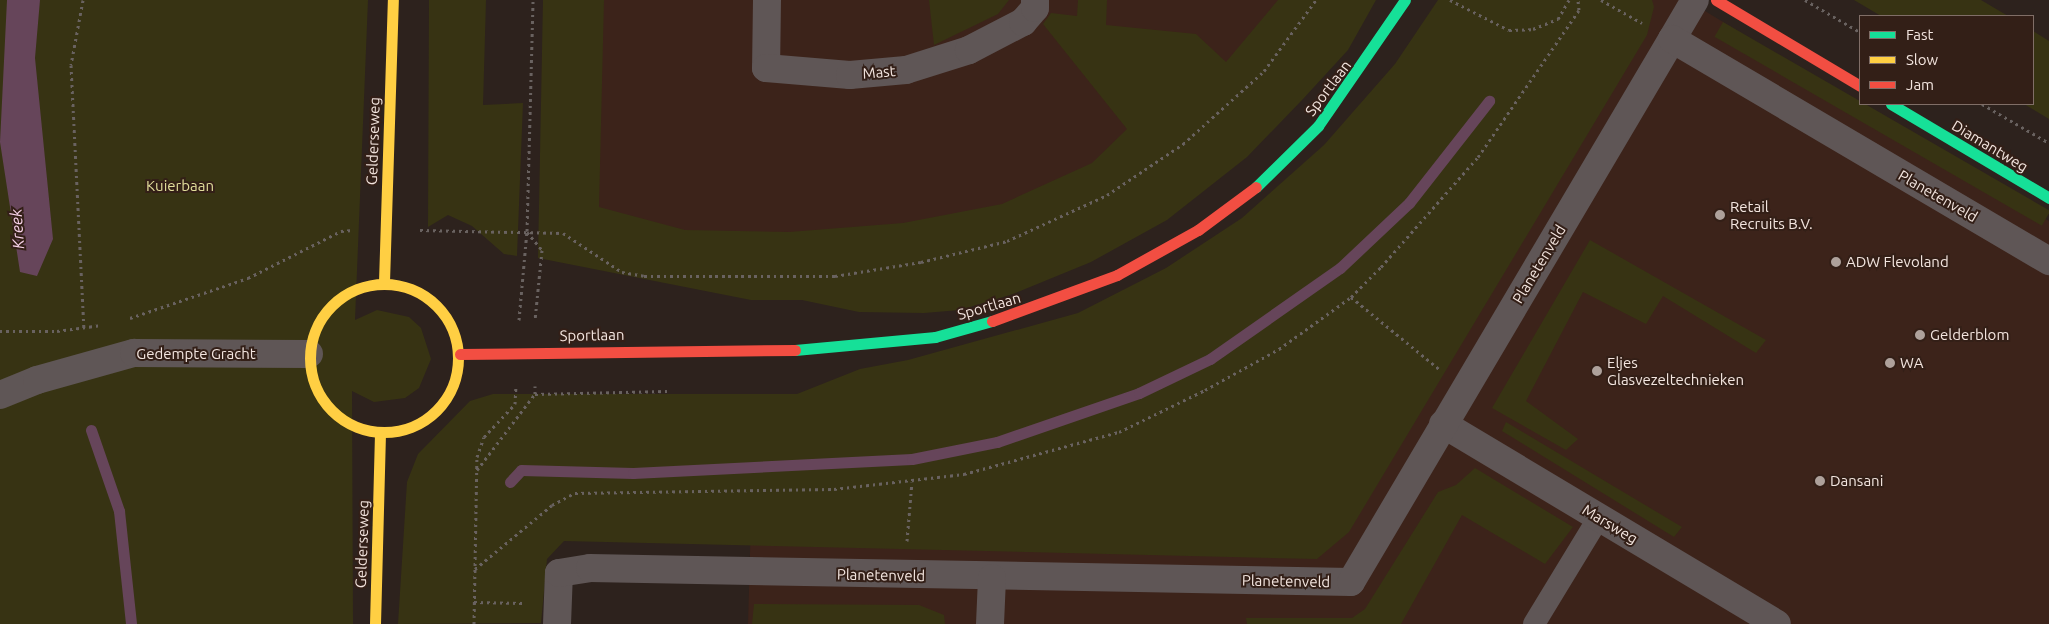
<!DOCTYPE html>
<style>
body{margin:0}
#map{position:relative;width:2049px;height:624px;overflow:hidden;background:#2d221d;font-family:Ubuntu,sans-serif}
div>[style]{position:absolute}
.built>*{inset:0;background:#3c231a}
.green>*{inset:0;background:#373313;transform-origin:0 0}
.water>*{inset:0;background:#66455a}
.stream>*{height:11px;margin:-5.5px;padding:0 5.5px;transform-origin:5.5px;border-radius:5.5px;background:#66455a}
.path>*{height:3px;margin-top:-1.5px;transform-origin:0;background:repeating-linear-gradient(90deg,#696260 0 2.5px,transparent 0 6.5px)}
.lane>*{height:22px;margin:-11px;padding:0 11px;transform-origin:11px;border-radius:11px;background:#5f5656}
.street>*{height:28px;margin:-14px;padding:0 14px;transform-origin:14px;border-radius:14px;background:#5f5656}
.fast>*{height:11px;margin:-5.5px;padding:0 5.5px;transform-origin:5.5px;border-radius:5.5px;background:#16e098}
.slow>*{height:11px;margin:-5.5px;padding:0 5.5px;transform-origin:5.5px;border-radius:5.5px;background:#ffcf43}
.slow>.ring{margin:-5.5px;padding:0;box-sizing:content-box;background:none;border:11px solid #ffcf43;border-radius:50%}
.jam>*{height:11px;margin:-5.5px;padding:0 5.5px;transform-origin:5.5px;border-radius:5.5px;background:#f24e42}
.dots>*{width:14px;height:14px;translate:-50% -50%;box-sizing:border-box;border:2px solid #331f17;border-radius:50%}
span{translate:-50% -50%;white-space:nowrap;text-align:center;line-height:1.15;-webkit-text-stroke:4px #331f17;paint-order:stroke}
.street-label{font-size:15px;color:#f3e5df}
.park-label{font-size:15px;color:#e2de9b}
.poi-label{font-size:15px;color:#f3e5df}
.left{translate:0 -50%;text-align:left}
.water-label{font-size:16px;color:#f8d3ea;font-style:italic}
.legend{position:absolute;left:1859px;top:15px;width:175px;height:90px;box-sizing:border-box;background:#331f17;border:1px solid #806e67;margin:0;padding:6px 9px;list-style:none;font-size:15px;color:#f3e5df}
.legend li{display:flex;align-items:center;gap:10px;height:25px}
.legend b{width:25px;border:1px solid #806e67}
</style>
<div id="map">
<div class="built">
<i style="clip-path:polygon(573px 0,1352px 0,994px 252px,566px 240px)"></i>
<i style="clip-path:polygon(1612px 0,1687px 0,2049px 221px,2049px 624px,748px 624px,751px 518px)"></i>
</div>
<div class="green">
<i style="clip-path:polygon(0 0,368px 0,355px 320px,377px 310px,409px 317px,421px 328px,431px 359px,419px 388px,405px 398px,374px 402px,352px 391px,353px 624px,0 624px)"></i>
<i style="clip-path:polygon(429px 0,486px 0,483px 105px,523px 103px,517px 256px,504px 254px,472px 226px,448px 215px,428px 227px)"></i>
<i style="clip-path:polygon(543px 0,604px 0,599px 207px,685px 230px,789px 232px,903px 223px,1002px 204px,1092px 163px,1127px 129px,1043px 24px,1051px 13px,1077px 16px,1078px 0,1107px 0,1106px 25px,1196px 34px,1226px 62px,1278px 0,1376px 0,1348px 50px,1303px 99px,1247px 157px,1167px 220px,1091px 262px,1013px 294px,960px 310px,924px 313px,859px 312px,802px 300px,751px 300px,538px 258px)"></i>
<i style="clip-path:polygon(929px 0,1009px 0,998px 14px,934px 45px)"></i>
<i style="clip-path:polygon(1438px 0,1652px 0,1654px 7px,1647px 35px,1349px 532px,1317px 559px,564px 541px,547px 559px,541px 623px,398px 624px,407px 482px,418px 454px,470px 401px,493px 394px,797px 394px,860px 369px,908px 360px,1078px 313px,1166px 268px,1242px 218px,1324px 145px,1395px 64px)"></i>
<i style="clip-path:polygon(1854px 0,1981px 0,2008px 16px,1881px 16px)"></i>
<i style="left:1723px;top:22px;width:378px;height:17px;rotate:30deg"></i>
<i style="clip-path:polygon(2033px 31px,2049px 41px,2049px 119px,2024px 104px,2033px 104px)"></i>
<i style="clip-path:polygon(1590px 240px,1766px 340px,1756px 353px,1663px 296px,1646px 324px,1583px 292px,1526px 401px,1578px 439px,1566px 450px,1492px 408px)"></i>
<i style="clip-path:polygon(1506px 422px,1682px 527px,1674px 537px,1502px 431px)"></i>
<i style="clip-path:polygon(1475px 468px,1573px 527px,1545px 564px,1462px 515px,1401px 624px,1247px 624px,1246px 618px,1352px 618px,1365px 609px,1438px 492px,1456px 485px)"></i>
<i style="clip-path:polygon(754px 604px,919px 605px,944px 615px,945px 624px,752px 624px)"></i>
</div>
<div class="water">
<i style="clip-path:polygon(7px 0,40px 0,35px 58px,53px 239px,37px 276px,20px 272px,0 142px)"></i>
</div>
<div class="stream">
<i style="left:91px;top:430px;width:86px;rotate:70.9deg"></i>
<i style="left:119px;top:511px;width:114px;rotate:83.9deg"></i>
<i style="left:510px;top:482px;width:16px;rotate:-47deg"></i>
<i style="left:521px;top:470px;width:112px;rotate:1.5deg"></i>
<i style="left:633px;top:473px;width:279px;rotate:-2.9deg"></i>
<i style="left:912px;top:459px;width:87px;rotate:-11.3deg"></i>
<i style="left:997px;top:442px;width:150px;rotate:-19deg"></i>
<i style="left:1139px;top:393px;width:79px;rotate:-25.6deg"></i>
<i style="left:1210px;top:359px;width:159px;rotate:-35deg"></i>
<i style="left:1340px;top:268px;width:95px;rotate:-43.3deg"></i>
<i style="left:1409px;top:203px;width:130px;rotate:-51.9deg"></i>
</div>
<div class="path">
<i style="left:83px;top:0;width:66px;rotate:100.5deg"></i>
<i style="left:71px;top:65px;width:263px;rotate:87.2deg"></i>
<i style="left:1450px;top:0;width:66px;rotate:27deg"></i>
<i style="left:1509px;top:30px;width:24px;rotate:-2deg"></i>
<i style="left:1533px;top:29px;width:27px;rotate:-22deg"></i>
<i style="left:1558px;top:19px;width:22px;rotate:-60deg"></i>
<i style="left:1601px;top:0;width:47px;rotate:29.3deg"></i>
<i style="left:1805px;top:0;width:64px;rotate:30.2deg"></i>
<i style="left:1982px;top:104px;width:78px;rotate:30.2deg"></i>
<i style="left:420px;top:230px;width:143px;rotate:1.2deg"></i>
<i style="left:563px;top:233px;width:71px;rotate:33.5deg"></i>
<i style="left:622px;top:272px;width:22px;rotate:10deg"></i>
<i style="left:644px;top:276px;width:191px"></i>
<i style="left:835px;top:276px;width:87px;rotate:-9.2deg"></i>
<i style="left:921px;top:262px;width:89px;rotate:-13.7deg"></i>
<i style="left:1007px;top:241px;width:110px;rotate:-24.7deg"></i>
<i style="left:1107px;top:195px;width:92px;rotate:-33.9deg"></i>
<i style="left:1183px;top:144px;width:109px;rotate:-42deg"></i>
<i style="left:1264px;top:71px;width:88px;rotate:-53.8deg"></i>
<i style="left:527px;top:232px;width:23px;rotate:50deg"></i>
<i style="left:542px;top:250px;width:70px;rotate:95.7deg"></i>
<i style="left:1351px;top:297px;width:114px;rotate:39.3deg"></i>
<i style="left:130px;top:318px;width:125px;rotate:-18.7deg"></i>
<i style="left:248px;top:278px;width:104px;rotate:-26.8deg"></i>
<i style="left:341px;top:231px;width:12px;rotate:-5deg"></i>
<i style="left:519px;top:320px;width:89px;rotate:-84.9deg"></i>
<i style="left:527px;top:231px;width:231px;rotate:-88.5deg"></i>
<i style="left:0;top:331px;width:57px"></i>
<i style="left:57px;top:331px;width:45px;rotate:-7.6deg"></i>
<i style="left:535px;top:394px;width:132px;rotate:-1.3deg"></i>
<i style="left:477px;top:470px;width:96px;rotate:-52.7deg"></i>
<i style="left:535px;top:394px;width:8px;rotate:-90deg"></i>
<i style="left:907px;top:541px;width:59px;rotate:-85.2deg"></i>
<i style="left:475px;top:569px;width:100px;rotate:-39.7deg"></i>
<i style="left:552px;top:505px;width:26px;rotate:-28deg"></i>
<i style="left:575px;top:493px;width:259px;rotate:-0.9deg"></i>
<i style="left:834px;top:489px;width:131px;rotate:-6.6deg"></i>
<i style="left:964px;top:474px;width:161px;rotate:-15.2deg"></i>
<i style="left:1119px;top:432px;width:96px;rotate:-26deg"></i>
<i style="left:1205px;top:390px;width:85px;rotate:-29deg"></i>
<i style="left:1279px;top:349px;width:89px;rotate:-35.8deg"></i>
<i style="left:1351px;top:297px;width:42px;rotate:-45deg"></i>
<i style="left:1381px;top:267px;width:147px;rotate:-48.6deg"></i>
<i style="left:1478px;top:157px;width:178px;rotate:-55.5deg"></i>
<i style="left:1579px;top:10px;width:10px;rotate:-96deg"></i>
<i style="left:474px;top:602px;width:50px;rotate:1.1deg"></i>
<i style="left:474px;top:624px;width:167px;rotate:-89deg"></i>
<i style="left:477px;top:457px;width:21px;rotate:-71deg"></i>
<i style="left:484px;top:437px;width:45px;rotate:-46.8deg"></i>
<i style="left:515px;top:404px;width:18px;rotate:-87deg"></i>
</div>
<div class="lane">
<i style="left:1534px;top:624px;width:125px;rotate:-58.7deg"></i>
</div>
<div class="street">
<i style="left:767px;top:0;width:68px;rotate:90.8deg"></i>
<i style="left:766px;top:68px;width:84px;rotate:4.8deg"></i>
<i style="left:850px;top:75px;width:56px;rotate:-5.1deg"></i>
<i style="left:906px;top:70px;width:66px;rotate:-17.6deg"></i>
<i style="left:969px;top:50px;width:61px;rotate:-27.4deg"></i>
<i style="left:1023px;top:22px;width:18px;rotate:-49deg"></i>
<i style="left:1035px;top:8px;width:8px;rotate:-90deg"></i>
<i style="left:1672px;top:39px;width:45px;rotate:-59.5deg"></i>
<i style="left:0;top:395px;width:40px;rotate:-22deg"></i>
<i style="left:37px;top:380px;width:101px;rotate:-15.6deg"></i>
<i style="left:134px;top:353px;width:175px;rotate:0.3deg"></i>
<i style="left:1443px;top:424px;width:389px;rotate:30.9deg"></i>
<i style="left:557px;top:624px;width:51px;rotate:-87.8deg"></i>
<i style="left:559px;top:573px;width:31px;rotate:-9deg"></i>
<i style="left:590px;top:568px;width:761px;rotate:1.05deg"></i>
<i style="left:1351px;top:582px;width:631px;rotate:-59.41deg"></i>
<i style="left:1672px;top:39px;width:438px;rotate:30.5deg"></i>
<i style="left:990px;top:624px;width:46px;rotate:-87.5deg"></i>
</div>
<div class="fast">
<i style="left:1891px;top:104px;width:184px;rotate:30.7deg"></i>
<i style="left:1256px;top:187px;width:87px;rotate:-44.5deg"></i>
<i style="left:1318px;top:126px;width:153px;rotate:-55.4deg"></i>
<i style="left:795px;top:350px;width:141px;rotate:-5.3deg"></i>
<i style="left:935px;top:337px;width:59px;rotate:-15.7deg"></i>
</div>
<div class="slow">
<i style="left:384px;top:282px;width:282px;rotate:-88.2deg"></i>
<i class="ring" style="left:310px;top:284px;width:137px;height:137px"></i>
<i style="left:375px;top:624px;width:190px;rotate:-88.5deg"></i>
</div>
<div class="jam">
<i style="left:1716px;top:0;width:168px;rotate:30.8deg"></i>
<i style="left:992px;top:321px;width:133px;rotate:-20.2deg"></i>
<i style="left:1117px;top:275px;width:93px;rotate:-29.1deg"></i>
<i style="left:1198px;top:230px;width:72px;rotate:-36.6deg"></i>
<i style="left:460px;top:354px;width:335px;rotate:-0.7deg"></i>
</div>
<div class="dots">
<i style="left:1720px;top:215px;background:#aea19b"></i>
<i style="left:1836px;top:262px;background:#aea19b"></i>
<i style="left:1920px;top:335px;background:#aea19b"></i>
<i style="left:1890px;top:363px;background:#aea19b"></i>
<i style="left:1597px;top:371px;background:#aea19b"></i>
<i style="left:1820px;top:481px;background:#aea19b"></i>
</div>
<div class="street-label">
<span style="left:879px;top:72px;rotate:-5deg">Mast</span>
<span style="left:1328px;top:88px;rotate:-53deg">Sportlaan</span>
<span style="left:373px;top:141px;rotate:-88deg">Gelderseweg</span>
<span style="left:1990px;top:146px;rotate:31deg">Diamantweg</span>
<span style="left:1938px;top:196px;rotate:30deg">Planetenveld</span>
<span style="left:1539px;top:264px;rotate:-59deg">Planetenveld</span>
<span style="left:989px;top:306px;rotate:-16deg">Sportlaan</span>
<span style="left:592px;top:335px;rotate:-1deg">Sportlaan</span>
<span style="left:196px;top:354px">Gedempte Gracht</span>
<span style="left:1610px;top:524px;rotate:31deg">Marsweg</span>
<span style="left:362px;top:544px;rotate:-88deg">Gelderseweg</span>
<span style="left:881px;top:575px;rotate:1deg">Planetenveld</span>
<span style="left:1286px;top:581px;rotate:1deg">Planetenveld</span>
</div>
<div class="park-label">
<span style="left:180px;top:186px">Kuierbaan</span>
</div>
<div class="poi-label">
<span class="left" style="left:1730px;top:215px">Retail<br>Recruits B.V.</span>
<span class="left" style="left:1846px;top:262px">ADW Flevoland</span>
<span class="left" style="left:1930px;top:335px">Gelderblom</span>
<span class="left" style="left:1607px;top:371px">Eljes<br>Glasvezeltechnieken</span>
<span class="left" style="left:1900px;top:363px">WA</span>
<span class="left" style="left:1830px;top:481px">Dansani</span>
</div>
<div class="water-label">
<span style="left:17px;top:229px;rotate:-94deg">Kreek</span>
</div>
<ul class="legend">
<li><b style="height:6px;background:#16e098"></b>Fast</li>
<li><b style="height:6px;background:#ffcf43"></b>Slow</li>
<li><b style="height:6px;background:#f24e42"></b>Jam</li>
</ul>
</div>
